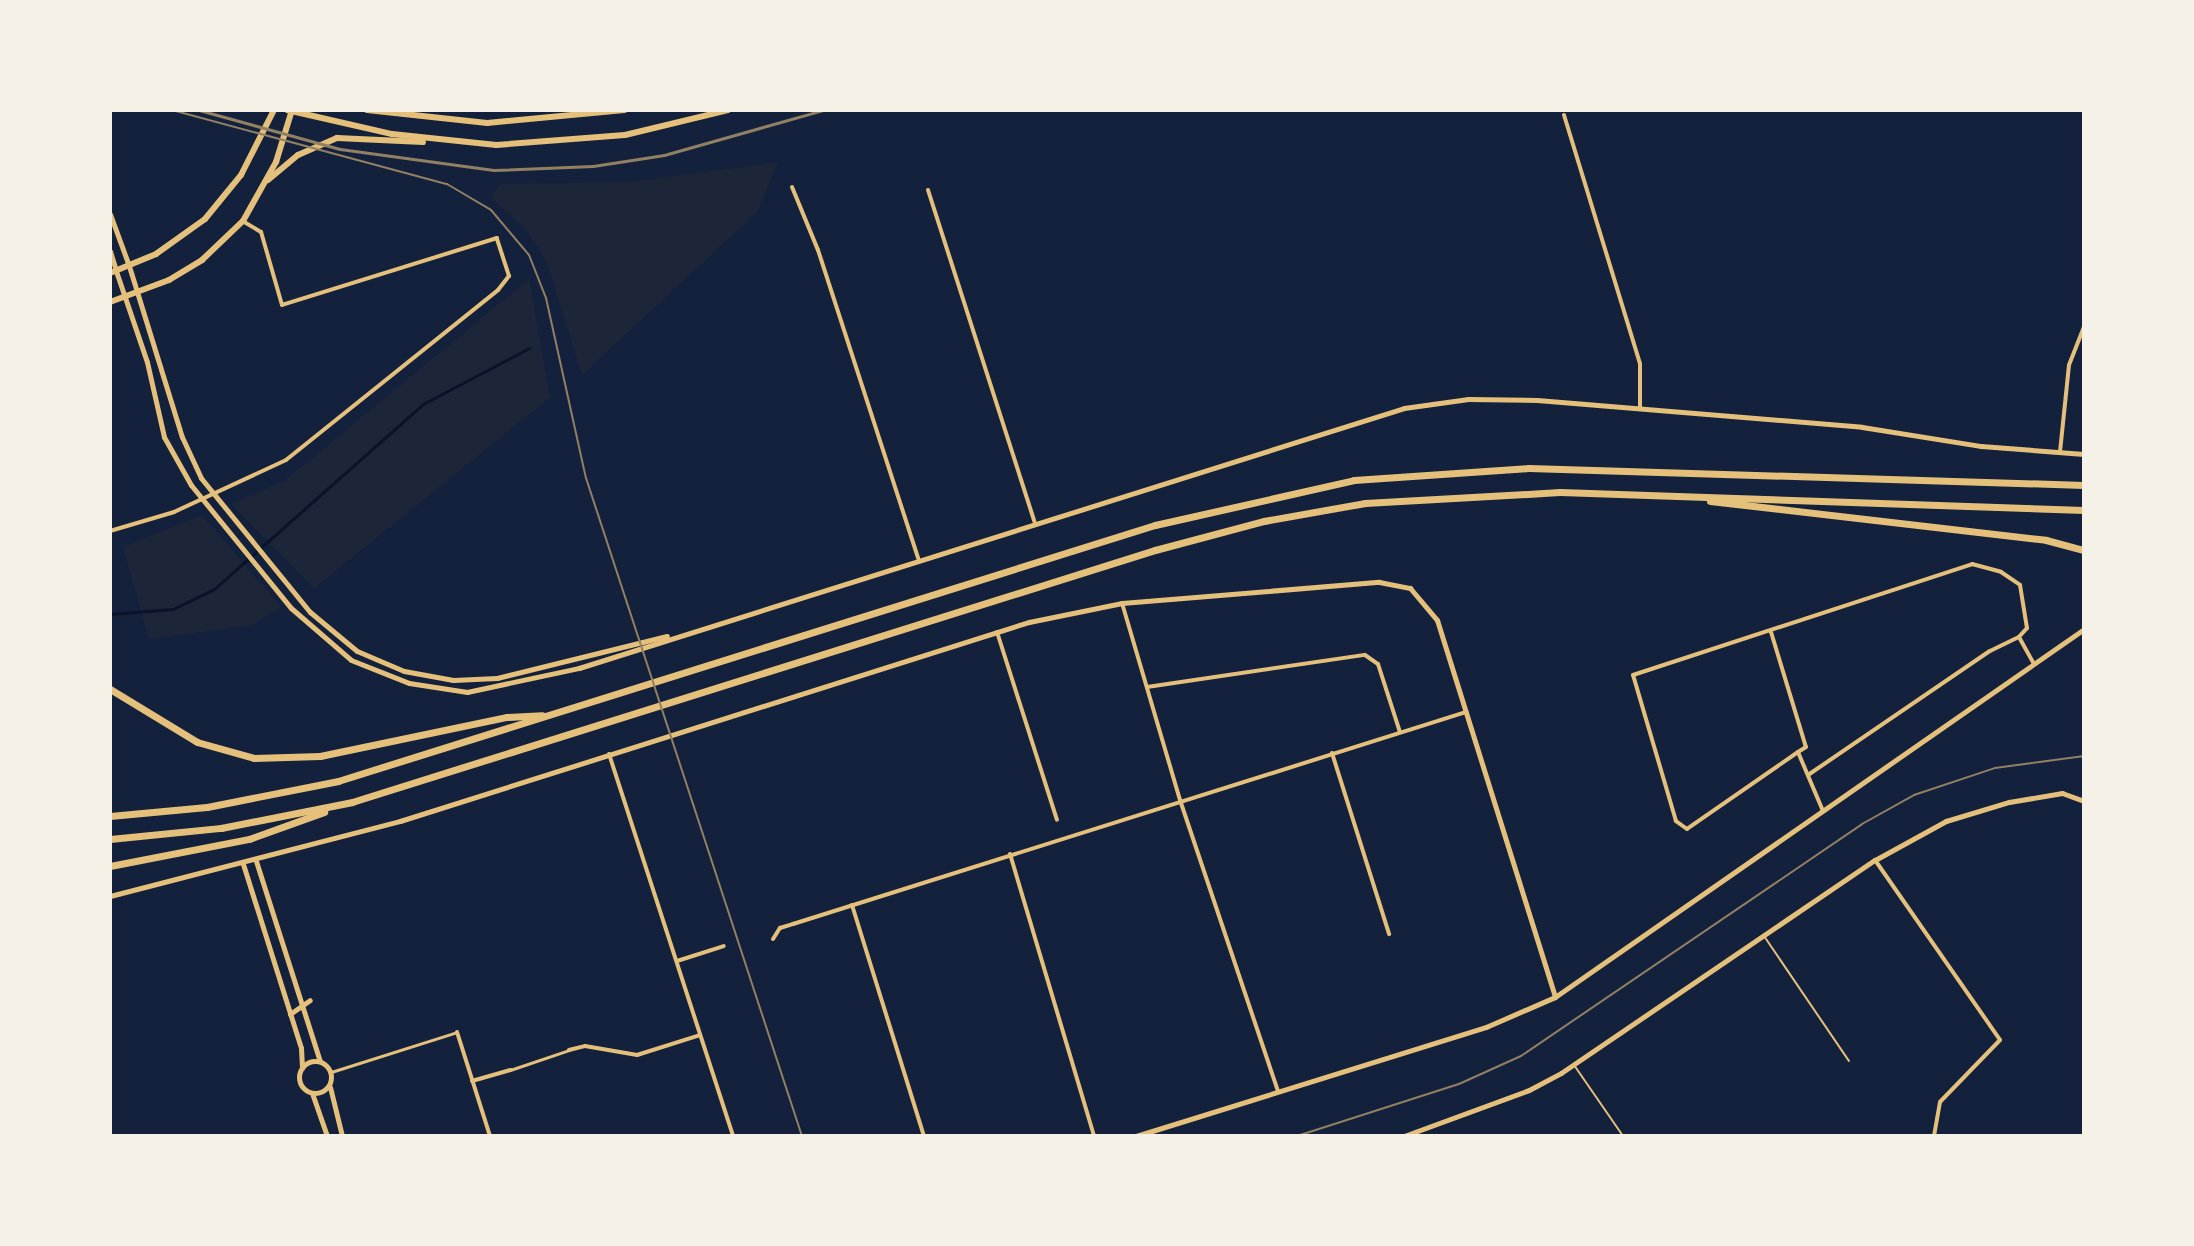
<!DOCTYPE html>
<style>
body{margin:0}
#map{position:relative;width:2194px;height:1246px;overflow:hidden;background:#14213d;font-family:Mulish,sans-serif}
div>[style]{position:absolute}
.green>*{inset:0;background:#1d2539}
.stream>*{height:3px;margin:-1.5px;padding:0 1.5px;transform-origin:1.5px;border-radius:1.5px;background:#0b132b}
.service>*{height:2px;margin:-1px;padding:0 1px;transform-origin:1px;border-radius:1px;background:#e5c07b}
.pedestrian>*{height:3px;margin:-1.5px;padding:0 1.5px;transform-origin:1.5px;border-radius:1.5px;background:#e5c07b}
.minor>*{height:4px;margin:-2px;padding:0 2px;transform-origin:2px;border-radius:2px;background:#e5c07b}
.tertiary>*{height:5px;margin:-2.5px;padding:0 2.5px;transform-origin:2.5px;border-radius:2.5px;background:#e5c07b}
.tertiary>.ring{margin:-2.5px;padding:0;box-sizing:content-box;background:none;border:5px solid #e5c07b;border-radius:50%}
.secondary>*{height:5px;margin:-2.5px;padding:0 2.5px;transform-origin:2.5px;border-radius:2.5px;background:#e5c07b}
.primary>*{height:6px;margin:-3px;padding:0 3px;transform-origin:3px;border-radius:3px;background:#e5c07b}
.motorway>*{height:7px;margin:-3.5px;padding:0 3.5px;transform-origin:3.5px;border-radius:3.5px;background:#e5c07b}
.tram>*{height:2px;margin:-1px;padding:0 1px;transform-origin:1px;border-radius:1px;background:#918062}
.rail>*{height:3px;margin:-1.5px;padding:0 1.5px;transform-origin:1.5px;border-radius:1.5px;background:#918062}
span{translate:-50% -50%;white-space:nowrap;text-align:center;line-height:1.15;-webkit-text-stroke:8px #f6f1e7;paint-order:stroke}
.frame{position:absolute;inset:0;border:112px solid #f6f1e7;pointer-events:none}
</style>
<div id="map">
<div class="green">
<i style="clip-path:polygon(778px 162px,758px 211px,582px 375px,547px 263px,528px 232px,491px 197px,500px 184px,629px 182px)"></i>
<i style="clip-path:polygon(529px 279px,550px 398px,314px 588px,231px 504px,284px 481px)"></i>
<i style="clip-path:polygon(202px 515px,281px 607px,251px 625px,149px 639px,123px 547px)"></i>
</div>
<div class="stream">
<i style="left:110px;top:614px;width:63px;rotate:-4.5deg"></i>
<i style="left:173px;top:609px;width:46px;rotate:-26deg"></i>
<i style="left:214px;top:589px;width:279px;rotate:-41.5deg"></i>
<i style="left:423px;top:404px;width:120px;rotate:-27.8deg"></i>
</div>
<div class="service">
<i style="left:1764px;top:936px;width:151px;rotate:55.8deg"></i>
<i style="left:1574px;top:1065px;width:86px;rotate:55.4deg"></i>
</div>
<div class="pedestrian">
<i style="left:510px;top:1070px;width:62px;rotate:-18.7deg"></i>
<i style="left:331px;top:1072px;width:132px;rotate:-17.6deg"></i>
</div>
<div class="minor">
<i style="left:1564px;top:115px;width:260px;rotate:73deg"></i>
<i style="left:1640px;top:364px;width:45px;rotate:90deg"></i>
<i style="left:792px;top:187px;width:68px;rotate:67.6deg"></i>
<i style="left:818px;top:250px;width:324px;rotate:72deg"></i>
<i style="left:928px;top:190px;width:348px;rotate:72.2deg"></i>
<i style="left:2060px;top:452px;width:87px;rotate:-84.1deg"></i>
<i style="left:2069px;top:365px;width:41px;rotate:-68.5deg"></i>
<i style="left:110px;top:531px;width:67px;rotate:-16.5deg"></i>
<i style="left:174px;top:512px;width:123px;rotate:-24.9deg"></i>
<i style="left:286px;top:460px;width:272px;rotate:-38.7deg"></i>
<i style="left:498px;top:290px;width:18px;rotate:-52deg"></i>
<i style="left:509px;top:276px;width:40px;rotate:-108deg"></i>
<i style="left:497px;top:238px;width:225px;rotate:162.7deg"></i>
<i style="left:282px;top:305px;width:76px;rotate:-106deg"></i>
<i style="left:261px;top:232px;width:21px;rotate:-149deg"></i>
<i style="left:1122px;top:603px;width:205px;rotate:73.6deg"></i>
<i style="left:1180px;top:800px;width:308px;rotate:71.4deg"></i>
<i style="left:997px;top:632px;width:197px;rotate:72.3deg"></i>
<i style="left:1771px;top:632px;width:120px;rotate:73.1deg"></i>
<i style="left:1806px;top:747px;width:9px;rotate:148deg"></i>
<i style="left:1147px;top:687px;width:220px;rotate:-8.4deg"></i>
<i style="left:1365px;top:655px;width:16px;rotate:35deg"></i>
<i style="left:1378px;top:664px;width:71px;rotate:72.1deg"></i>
<i style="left:1332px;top:753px;width:190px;rotate:72.5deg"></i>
<i style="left:609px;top:754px;width:402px;rotate:72deg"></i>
<i style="left:1808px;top:775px;width:220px;rotate:-34.3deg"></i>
<i style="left:1990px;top:651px;width:32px;rotate:-26deg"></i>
<i style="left:1823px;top:811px;width:64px;rotate:-113deg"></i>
<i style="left:1798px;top:752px;width:135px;rotate:145.3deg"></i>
<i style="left:1687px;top:829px;width:14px;rotate:-144deg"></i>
<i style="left:1676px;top:821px;width:152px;rotate:-106.4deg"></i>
<i style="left:1633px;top:675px;width:357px;rotate:-18.1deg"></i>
<i style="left:1972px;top:564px;width:30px;rotate:15deg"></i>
<i style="left:2001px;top:572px;width:23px;rotate:34deg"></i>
<i style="left:2020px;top:585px;width:44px;rotate:80.8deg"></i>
<i style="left:2027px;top:628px;width:12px;rotate:132deg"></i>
<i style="left:2019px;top:637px;width:31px;rotate:61deg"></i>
<i style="left:1010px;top:854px;width:294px;rotate:73.4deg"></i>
<i style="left:1875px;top:860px;width:219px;rotate:55.2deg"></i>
<i style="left:2000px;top:1040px;width:86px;rotate:134.1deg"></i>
<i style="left:1940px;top:1102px;width:35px;rotate:100deg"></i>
<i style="left:852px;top:905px;width:242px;rotate:72.7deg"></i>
<i style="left:773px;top:939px;width:13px;rotate:-58deg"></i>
<i style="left:780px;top:928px;width:14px;rotate:-17deg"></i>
<i style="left:793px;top:924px;width:706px;rotate:-17.48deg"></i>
<i style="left:677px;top:961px;width:49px;rotate:-17.7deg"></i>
<i style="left:457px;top:1032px;width:109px;rotate:72.4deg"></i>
<i style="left:569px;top:1050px;width:16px;rotate:-14deg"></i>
<i style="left:585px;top:1046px;width:53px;rotate:9.8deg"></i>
<i style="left:637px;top:1055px;width:66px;rotate:-17.6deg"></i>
<i style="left:472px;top:1081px;width:40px;rotate:-16deg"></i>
</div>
<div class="tertiary">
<i style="left:110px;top:214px;width:55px;rotate:69.9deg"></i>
<i style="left:110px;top:251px;width:21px;rotate:73deg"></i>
<i style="left:256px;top:861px;width:210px;rotate:72.3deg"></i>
<i style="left:243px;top:864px;width:193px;rotate:72.5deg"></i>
<i style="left:301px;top:1048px;width:20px;rotate:87deg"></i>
<i style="left:110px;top:896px;width:300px;rotate:-14.5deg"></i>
<i style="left:400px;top:821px;width:660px;rotate:-17.56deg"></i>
<i style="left:1029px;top:622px;width:95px;rotate:-11.5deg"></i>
<i style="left:1122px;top:603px;width:258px;rotate:-4.7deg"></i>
<i style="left:1379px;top:582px;width:32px;rotate:11deg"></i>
<i style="left:1410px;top:588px;width:42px;rotate:49.8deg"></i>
<i style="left:1437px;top:620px;width:395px;rotate:72.6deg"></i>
<i style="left:290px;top:1014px;width:24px;rotate:-35deg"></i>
<i class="ring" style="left:299px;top:1061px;width:27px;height:27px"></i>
<i style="left:330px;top:1087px;width:50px;rotate:76.2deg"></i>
<i style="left:312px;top:1093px;width:46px;rotate:70.8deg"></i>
<i style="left:1404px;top:1136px;width:133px;rotate:-20.2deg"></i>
<i style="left:1529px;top:1090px;width:36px;rotate:-28deg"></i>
<i style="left:1561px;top:1073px;width:379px;rotate:-34.2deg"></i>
<i style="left:1875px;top:860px;width:81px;rotate:-28.8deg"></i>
<i style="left:1946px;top:821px;width:66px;rotate:-16.8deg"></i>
<i style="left:2009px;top:802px;width:54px;rotate:-9.6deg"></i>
<i style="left:2062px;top:793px;width:23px;rotate:20deg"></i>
</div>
<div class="secondary">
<i style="left:129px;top:266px;width:179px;rotate:72.8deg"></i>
<i style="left:182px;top:437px;width:45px;rotate:65.1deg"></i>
<i style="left:201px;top:478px;width:173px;rotate:50.9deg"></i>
<i style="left:310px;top:612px;width:61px;rotate:39.7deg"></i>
<i style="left:357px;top:651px;width:51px;rotate:23.1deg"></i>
<i style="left:404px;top:671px;width:50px;rotate:10.4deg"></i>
<i style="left:453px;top:680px;width:44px;rotate:-2.6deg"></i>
<i style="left:497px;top:678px;width:175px;rotate:-13.9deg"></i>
<i style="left:116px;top:271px;width:96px;rotate:71.2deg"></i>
<i style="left:147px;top:362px;width:77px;rotate:77.2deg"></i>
<i style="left:164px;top:437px;width:55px;rotate:60.6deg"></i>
<i style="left:191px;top:485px;width:159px;rotate:50.9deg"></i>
<i style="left:291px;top:608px;width:79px;rotate:40.9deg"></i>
<i style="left:351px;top:660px;width:62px;rotate:21.6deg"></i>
<i style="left:409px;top:683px;width:59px;rotate:8.8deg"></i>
<i style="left:467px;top:692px;width:115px;rotate:-12.1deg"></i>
<i style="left:579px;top:668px;width:865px;rotate:-17.49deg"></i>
<i style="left:1404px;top:408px;width:65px;rotate:-8deg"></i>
<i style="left:1468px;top:399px;width:69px;rotate:0.8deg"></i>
<i style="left:1537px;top:400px;width:326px;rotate:4.7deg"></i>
<i style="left:1862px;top:427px;width:121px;rotate:9.1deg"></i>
<i style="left:1981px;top:446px;width:103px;rotate:4.4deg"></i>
<i style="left:1136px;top:1136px;width:367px;rotate:-17.3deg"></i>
<i style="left:1486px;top:1027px;width:75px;rotate:-23.5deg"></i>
<i style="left:1555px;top:997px;width:644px;rotate:-34.82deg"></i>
</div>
<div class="primary">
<i style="left:287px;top:110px;width:108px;rotate:12.9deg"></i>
<i style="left:392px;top:134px;width:105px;rotate:6deg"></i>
<i style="left:496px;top:145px;width:129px;rotate:-4.4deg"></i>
<i style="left:625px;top:135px;width:106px;rotate:-13.6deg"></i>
<i style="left:367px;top:110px;width:121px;rotate:6.2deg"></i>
<i style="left:487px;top:123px;width:138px;rotate:-5.4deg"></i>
<i style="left:268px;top:180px;width:39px;rotate:-40deg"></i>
<i style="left:298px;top:155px;width:43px;rotate:-23.6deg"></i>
<i style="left:337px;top:138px;width:86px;rotate:2.7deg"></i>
<i style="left:110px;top:273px;width:50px;rotate:-22.4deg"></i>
<i style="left:156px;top:254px;width:60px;rotate:-35.5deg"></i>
<i style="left:205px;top:219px;width:57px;rotate:-50.7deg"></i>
<i style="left:241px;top:175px;width:73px;rotate:-63.1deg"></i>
<i style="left:110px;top:302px;width:63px;rotate:-20.4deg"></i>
<i style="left:169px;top:280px;width:39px;rotate:-31deg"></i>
<i style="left:202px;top:260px;width:57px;rotate:-43.6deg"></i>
<i style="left:243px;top:221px;width:68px;rotate:-60.8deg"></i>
<i style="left:276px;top:162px;width:54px;rotate:-72.9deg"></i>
</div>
<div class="motorway">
<i style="left:1710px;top:501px;width:338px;rotate:6.6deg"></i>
<i style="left:2046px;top:540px;width:39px;rotate:15deg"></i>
<i style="left:110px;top:689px;width:102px;rotate:31.3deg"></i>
<i style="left:197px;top:742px;width:59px;rotate:15.7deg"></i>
<i style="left:254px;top:758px;width:66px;rotate:-1.7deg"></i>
<i style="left:320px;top:756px;width:191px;rotate:-11.8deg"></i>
<i style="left:507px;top:717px;width:35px;rotate:-3deg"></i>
<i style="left:110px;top:816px;width:97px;rotate:-5.3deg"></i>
<i style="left:207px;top:807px;width:134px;rotate:-11.2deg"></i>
<i style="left:338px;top:781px;width:856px;rotate:-17.4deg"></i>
<i style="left:1155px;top:525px;width:204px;rotate:-12.7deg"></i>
<i style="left:1354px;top:480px;width:175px;rotate:-3.9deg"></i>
<i style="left:1529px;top:468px;width:555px;rotate:1.75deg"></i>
<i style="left:110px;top:839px;width:112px;rotate:-5.7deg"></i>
<i style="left:221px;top:828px;width:134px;rotate:-11.2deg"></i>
<i style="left:352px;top:802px;width:842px;rotate:-17.42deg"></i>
<i style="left:1155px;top:550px;width:113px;rotate:-14.9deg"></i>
<i style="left:1264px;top:521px;width:103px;rotate:-10.1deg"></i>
<i style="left:1365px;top:503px;width:195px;rotate:-3.2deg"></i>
<i style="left:1560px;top:492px;width:524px;rotate:1.97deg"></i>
<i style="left:110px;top:866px;width:142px;rotate:-11deg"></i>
<i style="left:249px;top:839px;width:80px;rotate:-19.8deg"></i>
</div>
<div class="tram">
<i style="left:172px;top:110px;width:285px;rotate:15.1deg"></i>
<i style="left:447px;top:184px;width:51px;rotate:30.6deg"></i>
<i style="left:491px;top:210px;width:59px;rotate:49.8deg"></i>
<i style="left:529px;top:255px;width:46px;rotate:68.4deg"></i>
<i style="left:546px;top:298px;width:184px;rotate:77.5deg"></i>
<i style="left:586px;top:478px;width:693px;rotate:71.83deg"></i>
<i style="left:1297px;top:1136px;width:170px;rotate:-17.8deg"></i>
<i style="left:1459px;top:1084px;width:68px;rotate:-24.3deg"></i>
<i style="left:1521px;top:1056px;width:412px;rotate:-34.2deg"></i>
<i style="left:1862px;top:824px;width:60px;rotate:-29.1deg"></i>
<i style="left:1914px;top:795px;width:85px;rotate:-18.4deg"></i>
<i style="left:1995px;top:768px;width:90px;rotate:-7.7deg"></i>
</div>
<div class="rail">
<i style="left:199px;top:110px;width:146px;rotate:15.5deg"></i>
<i style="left:340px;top:149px;width:155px;rotate:7.8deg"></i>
<i style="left:494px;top:170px;width:99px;rotate:-2.3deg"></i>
<i style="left:593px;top:166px;width:72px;rotate:-8.8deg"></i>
<i style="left:664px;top:155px;width:165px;rotate:-15.8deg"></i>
</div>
<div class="frame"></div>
</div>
